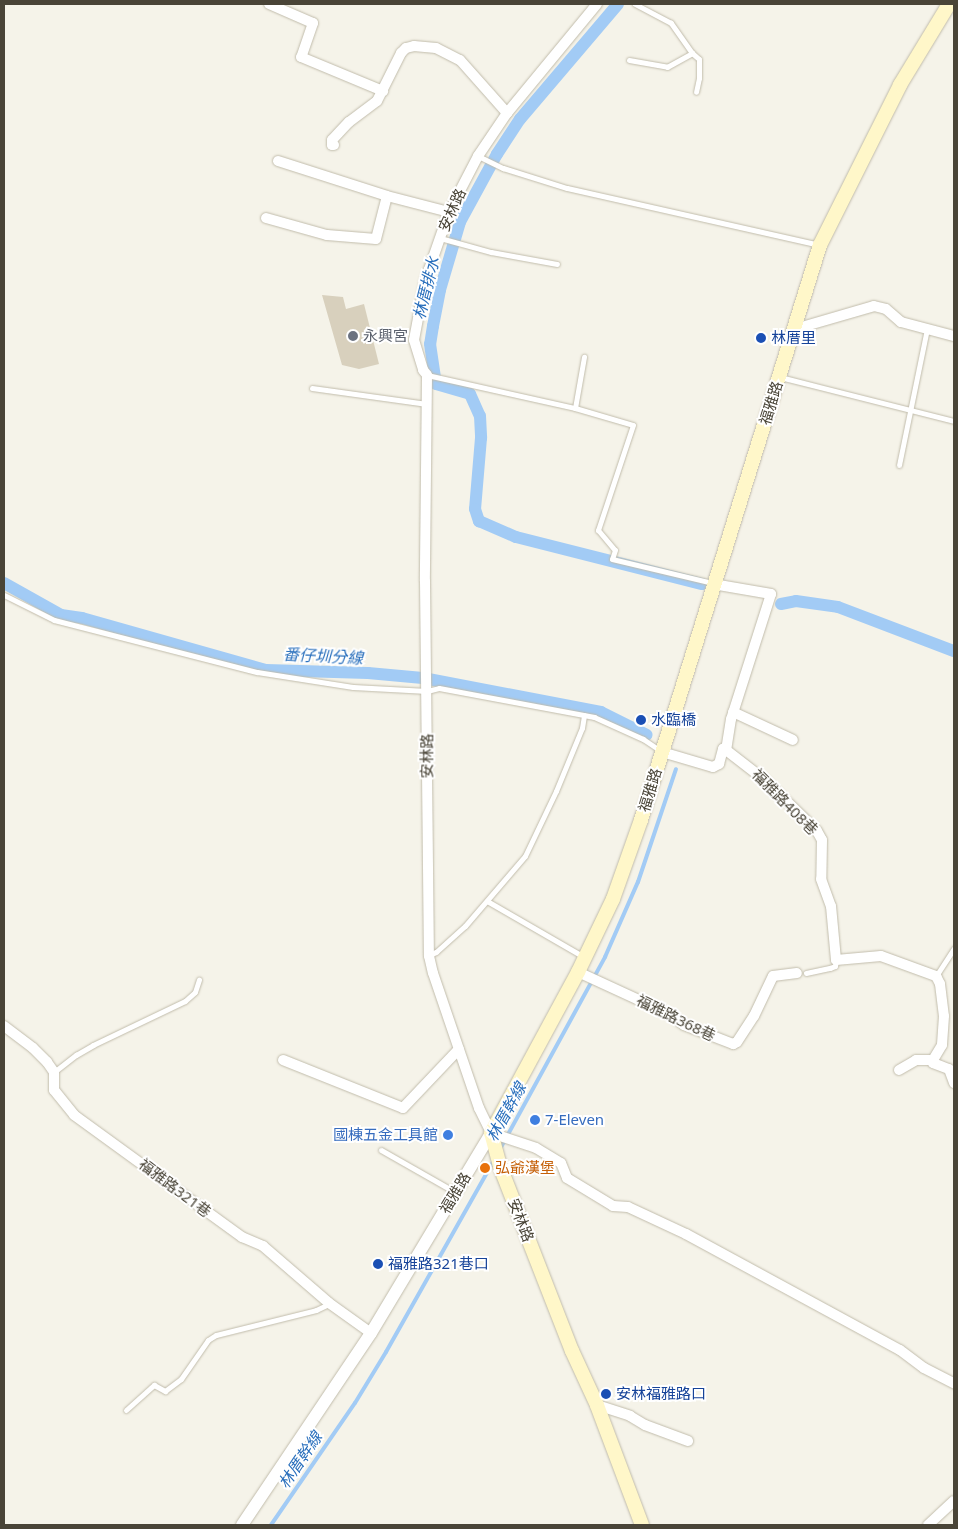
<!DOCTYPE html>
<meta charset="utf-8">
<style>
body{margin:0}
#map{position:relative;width:958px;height:1529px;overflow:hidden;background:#f5f3e9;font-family:"Noto Sans","Noto Sans TC",sans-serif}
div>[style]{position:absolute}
.stream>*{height:4px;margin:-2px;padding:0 2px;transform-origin:2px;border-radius:2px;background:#a2cbf5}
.canal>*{height:12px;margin:-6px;padding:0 6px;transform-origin:6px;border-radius:6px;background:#a2cbf5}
.building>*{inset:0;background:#d8d0bd}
.roads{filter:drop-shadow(0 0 1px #c1bcab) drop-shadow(0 0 1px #c1bcab)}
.service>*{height:5px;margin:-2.5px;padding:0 2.5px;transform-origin:2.5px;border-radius:2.5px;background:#fff}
.minor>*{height:10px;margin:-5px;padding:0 5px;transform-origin:5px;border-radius:5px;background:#fff}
.tertiary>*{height:12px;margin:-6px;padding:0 6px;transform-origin:6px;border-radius:6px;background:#fff}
.secondary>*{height:14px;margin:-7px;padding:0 7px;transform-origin:7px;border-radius:7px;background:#fff7c9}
.dots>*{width:14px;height:14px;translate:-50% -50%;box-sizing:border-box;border:2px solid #fff;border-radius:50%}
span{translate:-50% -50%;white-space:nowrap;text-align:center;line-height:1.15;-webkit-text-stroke:4px #fff;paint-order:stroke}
.street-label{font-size:15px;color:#494437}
.worship-label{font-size:15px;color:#5b616d}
.left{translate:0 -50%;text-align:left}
.transit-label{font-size:15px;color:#164399}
.shop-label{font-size:15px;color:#366cbe}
.right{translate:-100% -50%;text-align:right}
.food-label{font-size:15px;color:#c56008}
.water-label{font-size:16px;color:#296fbc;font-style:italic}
.frame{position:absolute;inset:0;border:5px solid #494437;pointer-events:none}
</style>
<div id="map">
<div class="stream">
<i style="left:500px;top:1149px;width:219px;rotate:-61.3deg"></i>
<i style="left:605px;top:957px;width:82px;rotate:-66.3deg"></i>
<i style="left:638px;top:882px;width:119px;rotate:-71.4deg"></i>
<i style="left:271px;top:1525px;width:148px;rotate:-55.5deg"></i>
<i style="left:355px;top:1403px;width:60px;rotate:-58.7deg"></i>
<i style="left:386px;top:1352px;width:220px;rotate:-60.6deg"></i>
</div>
<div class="canal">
<i style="left:618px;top:4px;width:151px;rotate:130.4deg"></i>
<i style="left:520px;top:119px;width:42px;rotate:123.3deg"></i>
<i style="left:497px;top:154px;width:77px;rotate:118.6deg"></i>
<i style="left:460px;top:222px;width:71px;rotate:106.4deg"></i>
<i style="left:440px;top:290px;width:37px;rotate:101deg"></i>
<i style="left:433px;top:326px;width:18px;rotate:99deg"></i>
<i style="left:430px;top:344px;width:40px;rotate:81.5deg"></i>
<i style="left:436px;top:384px;width:35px;rotate:16deg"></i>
<i style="left:470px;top:394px;width:24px;rotate:66deg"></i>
<i style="left:480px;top:416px;width:22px;rotate:87deg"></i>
<i style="left:481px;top:438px;width:71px;rotate:94.8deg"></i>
<i style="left:475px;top:509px;width:13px;rotate:72deg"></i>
<i style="left:479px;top:521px;width:40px;rotate:23.4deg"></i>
<i style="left:516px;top:537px;width:192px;rotate:14.2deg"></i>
<i style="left:4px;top:583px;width:65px;rotate:29.3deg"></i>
<i style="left:61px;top:615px;width:21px;rotate:8deg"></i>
<i style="left:82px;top:618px;width:191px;rotate:15.8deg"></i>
<i style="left:266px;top:670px;width:102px;rotate:1.7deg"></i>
<i style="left:368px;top:673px;width:55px;rotate:5.2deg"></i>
<i style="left:423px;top:678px;width:181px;rotate:10.8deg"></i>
<i style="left:601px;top:712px;width:51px;rotate:26.6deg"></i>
<i style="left:781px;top:604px;width:15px;rotate:-11deg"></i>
<i style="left:796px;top:601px;width:42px;rotate:8.1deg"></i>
<i style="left:838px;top:607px;width:124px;rotate:20.8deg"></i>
</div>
<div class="building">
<i style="clip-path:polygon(322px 295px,343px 297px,346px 309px,364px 304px,379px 364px,359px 369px,342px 365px)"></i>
</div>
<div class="roads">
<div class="service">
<i style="left:692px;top:53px;width:9px;rotate:41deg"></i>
<i style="left:699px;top:59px;width:19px;rotate:90deg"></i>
<i style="left:699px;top:78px;width:14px;rotate:102deg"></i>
<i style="left:629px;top:60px;width:39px;rotate:10deg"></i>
<i style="left:667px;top:67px;width:29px;rotate:-29deg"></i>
<i style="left:692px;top:53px;width:37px;rotate:-125deg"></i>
<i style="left:671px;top:23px;width:41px;rotate:-152.2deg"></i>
<i style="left:478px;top:156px;width:28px;rotate:26deg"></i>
<i style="left:503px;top:168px;width:67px;rotate:17.4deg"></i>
<i style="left:567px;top:188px;width:259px;rotate:12.7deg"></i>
<i style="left:440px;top:238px;width:53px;rotate:15.4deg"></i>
<i style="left:491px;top:252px;width:67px;rotate:10.3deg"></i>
<i style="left:427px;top:375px;width:152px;rotate:12.6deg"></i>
<i style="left:575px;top:408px;width:60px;rotate:16.3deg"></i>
<i style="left:633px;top:425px;width:111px;rotate:108.4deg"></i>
<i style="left:598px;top:530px;width:26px;rotate:50deg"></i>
<i style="left:615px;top:550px;width:9px;rotate:108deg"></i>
<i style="left:612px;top:559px;width:104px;rotate:13.4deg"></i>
<i style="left:780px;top:377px;width:179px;rotate:14.2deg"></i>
<i style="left:312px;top:388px;width:116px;rotate:7.9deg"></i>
<i style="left:575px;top:408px;width:52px;rotate:-80deg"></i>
<i style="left:899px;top:465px;width:139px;rotate:-78.4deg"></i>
<i style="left:4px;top:595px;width:56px;rotate:26.6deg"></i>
<i style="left:54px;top:620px;width:210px;rotate:14.4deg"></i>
<i style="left:257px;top:672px;width:97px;rotate:8.9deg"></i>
<i style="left:353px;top:687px;width:74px;rotate:3.1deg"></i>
<i style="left:427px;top:691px;width:12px;rotate:-14deg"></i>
<i style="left:439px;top:688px;width:158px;rotate:10.6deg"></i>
<i style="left:594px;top:717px;width:54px;rotate:24.2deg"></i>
<i style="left:643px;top:739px;width:22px;rotate:34deg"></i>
<i style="left:487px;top:901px;width:112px;rotate:30deg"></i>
<i style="left:430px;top:955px;width:7px;rotate:-27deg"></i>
<i style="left:436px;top:952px;width:39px;rotate:-42deg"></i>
<i style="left:465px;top:926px;width:92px;rotate:-49.4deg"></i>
<i style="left:525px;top:856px;width:72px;rotate:-64.5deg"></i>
<i style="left:556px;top:791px;width:68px;rotate:-67.6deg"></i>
<i style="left:582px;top:728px;width:13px;rotate:-81deg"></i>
<i style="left:806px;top:973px;width:25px;rotate:-12deg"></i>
<i style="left:830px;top:968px;width:5px;rotate:-22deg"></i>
<i style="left:835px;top:966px;width:6px;rotate:-81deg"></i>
<i style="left:936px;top:976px;width:33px;rotate:-57deg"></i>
<i style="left:54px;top:1072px;width:28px;rotate:-38deg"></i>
<i style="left:76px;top:1055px;width:20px;rotate:-30deg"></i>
<i style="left:93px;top:1045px;width:102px;rotate:-25.6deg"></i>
<i style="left:185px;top:1001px;width:13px;rotate:-42deg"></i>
<i style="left:195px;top:992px;width:13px;rotate:-72deg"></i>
<i style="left:381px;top:1150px;width:85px;rotate:29.6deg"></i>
<i style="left:126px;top:1410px;width:38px;rotate:-42deg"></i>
<i style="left:154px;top:1385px;width:13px;rotate:29deg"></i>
<i style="left:165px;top:1391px;width:20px;rotate:-37deg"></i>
<i style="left:181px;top:1379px;width:47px;rotate:-55.3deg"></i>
<i style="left:208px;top:1340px;width:9px;rotate:-32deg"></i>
<i style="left:216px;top:1335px;width:103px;rotate:-14deg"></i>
<i style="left:316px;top:1310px;width:14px;rotate:-25deg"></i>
</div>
<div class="minor">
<i style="left:269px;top:4px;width:48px;rotate:23.4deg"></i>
<i style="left:313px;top:23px;width:36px;rotate:109deg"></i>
<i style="left:301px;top:57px;width:89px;rotate:22.5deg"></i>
<i style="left:597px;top:4px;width:141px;rotate:129.5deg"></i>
<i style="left:507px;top:113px;width:52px;rotate:124deg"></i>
<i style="left:478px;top:156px;width:63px;rotate:117.4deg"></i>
<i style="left:449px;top:212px;width:73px;rotate:109.2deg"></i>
<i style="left:425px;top:281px;width:60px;rotate:100.6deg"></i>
<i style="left:414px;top:340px;width:31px;rotate:73deg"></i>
<i style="left:423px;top:370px;width:6px;rotate:51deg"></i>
<i style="left:427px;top:375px;width:206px;rotate:90.6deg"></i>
<i style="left:425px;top:581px;width:375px;rotate:89.4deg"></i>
<i style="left:429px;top:956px;width:17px;rotate:77deg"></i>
<i style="left:433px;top:973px;width:143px;rotate:71.2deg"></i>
<i style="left:479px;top:1108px;width:28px;rotate:64deg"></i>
<i style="left:491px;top:1133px;width:47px;rotate:18.4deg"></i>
<i style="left:536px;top:1148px;width:29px;rotate:31deg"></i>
<i style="left:561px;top:1163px;width:16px;rotate:68deg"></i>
<i style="left:567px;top:1178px;width:54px;rotate:31.3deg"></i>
<i style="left:613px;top:1206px;width:15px;rotate:4deg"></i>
<i style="left:628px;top:1207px;width:64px;rotate:25deg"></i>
<i style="left:686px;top:1234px;width:243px;rotate:28.5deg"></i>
<i style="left:900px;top:1350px;width:30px;rotate:37deg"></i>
<i style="left:924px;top:1368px;width:34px;rotate:27deg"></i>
<i style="left:334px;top:145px;width:2px;rotate:180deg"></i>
<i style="left:332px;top:145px;width:5px;rotate:-90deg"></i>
<i style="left:332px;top:140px;width:25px;rotate:-47deg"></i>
<i style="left:349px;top:122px;width:35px;rotate:-37deg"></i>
<i style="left:377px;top:101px;width:54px;rotate:-63.4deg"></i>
<i style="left:401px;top:53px;width:7px;rotate:-45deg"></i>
<i style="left:406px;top:48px;width:8px;rotate:-14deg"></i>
<i style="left:414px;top:46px;width:22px;rotate:5deg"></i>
<i style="left:436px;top:48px;width:27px;rotate:27deg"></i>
<i style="left:460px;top:60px;width:71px;rotate:48.4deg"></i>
<i style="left:278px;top:161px;width:114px;rotate:17.8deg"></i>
<i style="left:387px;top:196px;width:64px;rotate:14.5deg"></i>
<i style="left:266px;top:218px;width:63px;rotate:15.6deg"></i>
<i style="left:327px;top:235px;width:49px;rotate:4.7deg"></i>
<i style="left:376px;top:239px;width:44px;rotate:-75.7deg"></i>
<i style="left:795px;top:329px;width:82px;rotate:-16.2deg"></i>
<i style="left:874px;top:306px;width:12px;rotate:14deg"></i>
<i style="left:886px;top:309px;width:20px;rotate:41deg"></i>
<i style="left:901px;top:322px;width:55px;rotate:14.8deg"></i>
<i style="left:713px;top:584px;width:59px;rotate:9.8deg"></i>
<i style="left:771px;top:594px;width:131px;rotate:107.7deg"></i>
<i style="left:731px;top:719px;width:31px;rotate:99deg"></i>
<i style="left:733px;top:712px;width:66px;rotate:25deg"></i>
<i style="left:662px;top:752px;width:53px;rotate:16.4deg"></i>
<i style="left:713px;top:767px;width:7px;rotate:-27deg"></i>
<i style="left:719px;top:764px;width:16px;rotate:-75deg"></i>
<i style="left:723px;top:749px;width:3px;rotate:18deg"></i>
<i style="left:726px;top:750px;width:51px;rotate:37.8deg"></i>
<i style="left:766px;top:781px;width:71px;rotate:44.4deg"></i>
<i style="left:817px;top:831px;width:10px;rotate:61deg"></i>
<i style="left:822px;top:840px;width:39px;rotate:91deg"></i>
<i style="left:821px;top:879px;width:29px;rotate:70deg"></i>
<i style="left:831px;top:906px;width:54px;rotate:84.7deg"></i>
<i style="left:836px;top:960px;width:45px;rotate:-5.1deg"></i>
<i style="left:881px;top:956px;width:59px;rotate:20deg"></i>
<i style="left:936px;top:976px;width:9px;rotate:63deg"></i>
<i style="left:940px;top:984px;width:32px;rotate:83deg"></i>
<i style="left:944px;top:1016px;width:29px;rotate:94deg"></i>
<i style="left:942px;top:1045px;width:17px;rotate:121deg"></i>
<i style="left:578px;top:972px;width:98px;rotate:24.7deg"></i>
<i style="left:667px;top:1013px;width:21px;rotate:35deg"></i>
<i style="left:684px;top:1025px;width:53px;rotate:21.2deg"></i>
<i style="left:733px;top:1044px;width:4px;rotate:-27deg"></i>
<i style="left:737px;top:1042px;width:31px;rotate:-57deg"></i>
<i style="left:754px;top:1016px;width:44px;rotate:-64.6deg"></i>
<i style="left:773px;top:976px;width:24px;rotate:-7deg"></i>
<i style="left:4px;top:1026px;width:36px;rotate:37deg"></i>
<i style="left:33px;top:1048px;width:20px;rotate:45deg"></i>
<i style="left:47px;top:1062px;width:12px;rotate:55deg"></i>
<i style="left:54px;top:1072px;width:18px;rotate:90deg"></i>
<i style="left:54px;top:1090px;width:32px;rotate:51deg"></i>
<i style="left:74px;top:1115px;width:208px;rotate:36deg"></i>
<i style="left:242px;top:1237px;width:23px;rotate:23deg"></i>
<i style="left:263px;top:1246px;width:87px;rotate:40.8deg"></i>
<i style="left:329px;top:1303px;width:52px;rotate:35.5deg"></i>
<i style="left:283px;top:1060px;width:129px;rotate:21.8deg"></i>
<i style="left:403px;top:1108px;width:81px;rotate:-46.5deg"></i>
<i style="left:899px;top:1070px;width:20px;rotate:-30deg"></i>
<i style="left:916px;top:1060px;width:17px"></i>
<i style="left:933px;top:1060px;width:3px;rotate:90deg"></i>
<i style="left:933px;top:1063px;width:17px;rotate:21deg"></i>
<i style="left:949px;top:1069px;width:15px;rotate:70deg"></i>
<i style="left:597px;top:1405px;width:35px;rotate:18deg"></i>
<i style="left:630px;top:1416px;width:17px;rotate:31deg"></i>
<i style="left:645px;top:1425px;width:46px;rotate:20.4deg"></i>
<i style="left:928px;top:1525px;width:35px;rotate:-43deg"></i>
</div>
<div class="tertiary">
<i style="left:242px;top:1525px;width:231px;rotate:-56.1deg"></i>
<i style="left:371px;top:1333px;width:233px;rotate:-59deg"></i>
</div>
<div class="secondary">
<i style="left:642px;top:1525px;width:128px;rotate:-110.6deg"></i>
<i style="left:597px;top:1405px;width:60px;rotate:-114.8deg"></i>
<i style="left:572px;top:1351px;width:199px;rotate:-111.3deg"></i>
<i style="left:500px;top:1166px;width:34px;rotate:-105deg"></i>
<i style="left:491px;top:1133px;width:183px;rotate:-61.6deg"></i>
<i style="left:578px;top:972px;width:81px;rotate:-64.4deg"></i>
<i style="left:613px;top:899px;width:84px;rotate:-70.5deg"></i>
<i style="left:641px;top:820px;width:602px;rotate:-72.71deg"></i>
<i style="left:820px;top:245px;width:179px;rotate:-63.4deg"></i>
<i style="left:900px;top:85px;width:95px;rotate:-58.8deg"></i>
</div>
</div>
<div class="dots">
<i style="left:353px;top:336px;background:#6b7280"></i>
<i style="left:761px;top:338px;background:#1a4fb4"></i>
<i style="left:641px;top:720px;background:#1a4fb4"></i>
<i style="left:535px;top:1120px;background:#3f7fe0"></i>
<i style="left:448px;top:1135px;background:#3f7fe0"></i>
<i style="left:485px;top:1168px;background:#e8710a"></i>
<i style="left:378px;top:1264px;background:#1a4fb4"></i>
<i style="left:606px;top:1394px;background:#1a4fb4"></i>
</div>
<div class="street-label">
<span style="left:452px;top:210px;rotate:-66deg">安林路</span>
<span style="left:771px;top:403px;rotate:-73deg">福雅路</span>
<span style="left:427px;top:756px;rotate:-90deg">安林路</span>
<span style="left:650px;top:790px;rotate:-73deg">福雅路</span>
<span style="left:785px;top:802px;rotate:45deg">福雅路408巷</span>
<span style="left:676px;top:1018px;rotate:26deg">福雅路368巷</span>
<span style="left:175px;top:1188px;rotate:37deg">福雅路321巷</span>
<span style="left:455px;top:1193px;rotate:-59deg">福雅路</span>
<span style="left:521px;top:1220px;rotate:69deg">安林路</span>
</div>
<div class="worship-label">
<span class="left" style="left:363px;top:336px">永興宮</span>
</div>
<div class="transit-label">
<span class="left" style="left:771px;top:338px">林厝里</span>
<span class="left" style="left:651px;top:720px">水臨橋</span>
<span class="left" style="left:388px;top:1264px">福雅路321巷口</span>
<span class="left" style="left:616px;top:1394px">安林福雅路口</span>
</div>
<div class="shop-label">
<span class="left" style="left:545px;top:1120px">7-Eleven</span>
<span class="right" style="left:438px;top:1135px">國棟五金工具館</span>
</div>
<div class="food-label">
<span class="left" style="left:495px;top:1168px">弘爺漢堡</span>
</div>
<div class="water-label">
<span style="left:426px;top:288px;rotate:-76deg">林厝排水</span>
<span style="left:323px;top:656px;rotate:3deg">番仔圳分線</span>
<span style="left:506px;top:1112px;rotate:-61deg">林厝幹線</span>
<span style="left:300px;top:1460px;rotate:-56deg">林厝幹線</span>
</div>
<div class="frame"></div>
</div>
